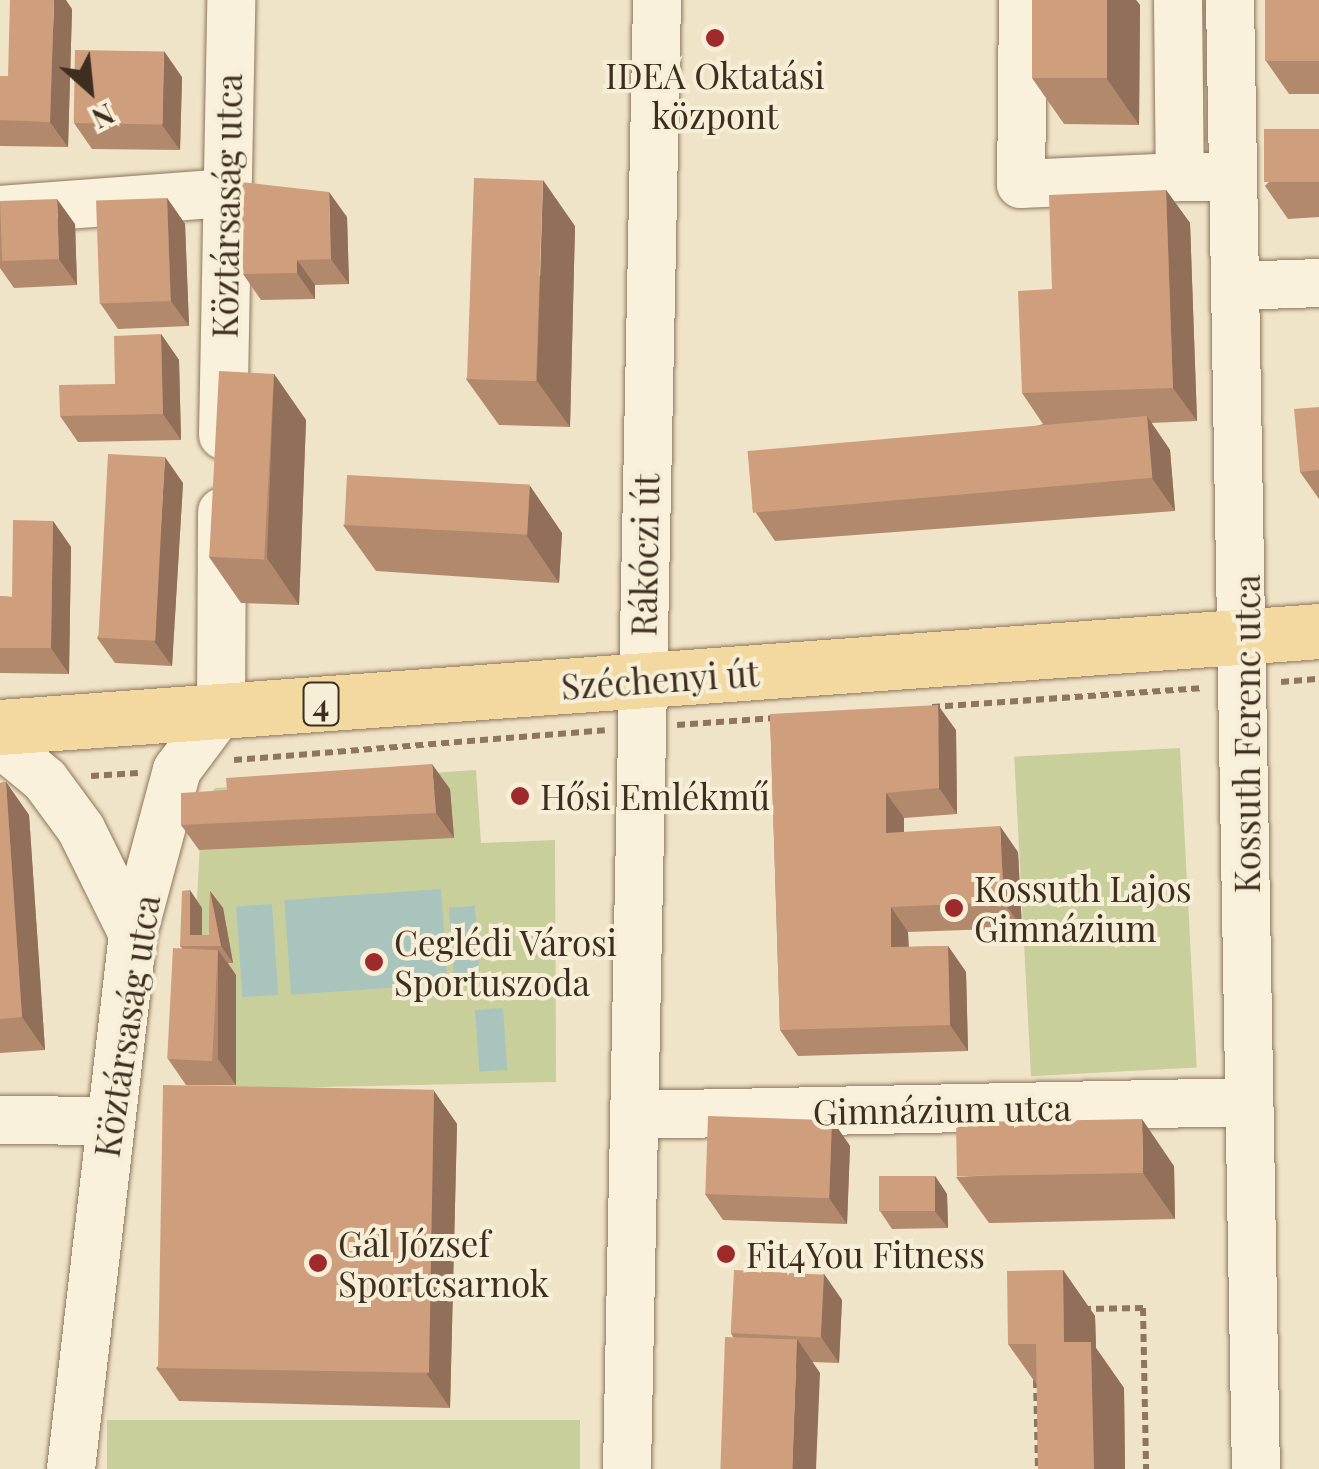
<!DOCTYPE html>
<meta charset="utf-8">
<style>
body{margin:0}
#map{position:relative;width:1319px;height:1469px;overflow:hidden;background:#f0e4c8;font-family:"Playfair Display",serif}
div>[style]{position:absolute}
.green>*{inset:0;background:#c9cf9b;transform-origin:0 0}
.water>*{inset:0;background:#a9c4bc;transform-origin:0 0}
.path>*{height:6px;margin-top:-3px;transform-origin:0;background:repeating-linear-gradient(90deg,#8d765c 0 8px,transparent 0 13px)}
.roads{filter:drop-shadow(0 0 2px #8d765c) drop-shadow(0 0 2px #8d765c)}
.minor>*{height:48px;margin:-24px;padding:0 24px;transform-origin:24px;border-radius:24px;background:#faf1dc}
.major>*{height:55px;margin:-27.5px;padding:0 27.5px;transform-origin:27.5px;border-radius:27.5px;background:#f3d9a0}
.wall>*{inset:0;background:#b2896c}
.shaded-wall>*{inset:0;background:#916f58}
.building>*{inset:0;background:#cf9f7d;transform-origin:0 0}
.dots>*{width:28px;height:28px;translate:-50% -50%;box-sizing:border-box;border:5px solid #f7eed8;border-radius:50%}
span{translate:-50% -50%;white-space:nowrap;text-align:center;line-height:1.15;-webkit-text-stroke:8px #f7eed8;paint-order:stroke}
.shield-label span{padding:2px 8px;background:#f7eed8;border:2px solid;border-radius:8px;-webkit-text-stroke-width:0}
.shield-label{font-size:32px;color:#3d2e20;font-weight:700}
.poi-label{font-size:35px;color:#3d2e20}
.left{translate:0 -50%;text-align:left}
.street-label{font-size:35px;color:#3d2e20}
.north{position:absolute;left:40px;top:40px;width:100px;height:100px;-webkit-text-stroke:8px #f7eed8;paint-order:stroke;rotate:153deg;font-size:28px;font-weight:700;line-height:40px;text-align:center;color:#3d2e20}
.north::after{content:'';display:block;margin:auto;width:35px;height:45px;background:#3d2e20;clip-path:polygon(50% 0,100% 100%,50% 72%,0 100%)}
</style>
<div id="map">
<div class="green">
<i style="left:1180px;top:748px;width:320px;height:166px;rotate:87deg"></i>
<i style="clip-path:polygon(476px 770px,481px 843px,555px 840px,556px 1082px,187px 1090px,202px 804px,215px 788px)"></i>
<i style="left:107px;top:1420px;width:473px;height:49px"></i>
</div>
<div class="water">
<i style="left:441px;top:889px;width:95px;height:157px;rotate:86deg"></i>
<i style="left:272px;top:904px;width:91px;height:36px;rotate:86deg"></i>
<i style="left:475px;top:906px;width:76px;height:26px;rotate:86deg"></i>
<i style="left:503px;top:1008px;width:62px;height:28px;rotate:86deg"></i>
</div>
<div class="path">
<i style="left:1281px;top:682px;width:38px;rotate:-5deg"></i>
<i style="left:932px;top:707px;width:272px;rotate:-4deg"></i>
<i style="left:677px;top:725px;width:97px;rotate:-4.1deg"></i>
<i style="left:234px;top:760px;width:372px;rotate:-4.6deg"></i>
<i style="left:91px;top:776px;width:47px;rotate:-3.7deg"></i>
<i style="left:1083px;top:1309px;width:60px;rotate:-1deg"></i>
<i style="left:1143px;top:1308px;width:161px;rotate:88.9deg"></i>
<i style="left:1036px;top:1380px;width:89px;rotate:88.7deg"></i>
</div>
<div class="roads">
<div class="minor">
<i style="left:1023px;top:0;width:184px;rotate:90.6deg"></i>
<i style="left:1021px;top:184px;width:159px;rotate:-2.5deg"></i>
<i style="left:1178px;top:0;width:177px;rotate:89.4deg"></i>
<i style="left:1180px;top:177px;width:29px"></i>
<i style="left:1230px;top:0;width:1469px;rotate:88.99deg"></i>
<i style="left:0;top:210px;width:225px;rotate:-4.3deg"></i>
<i style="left:1237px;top:286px;width:82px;rotate:-2.1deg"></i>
<i style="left:223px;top:435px;width:435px;rotate:-88.9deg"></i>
<i style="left:0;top:743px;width:58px;rotate:39.4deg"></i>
<i style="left:45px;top:780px;width:61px;rotate:53.7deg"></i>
<i style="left:81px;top:829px;width:117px;rotate:63.7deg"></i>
<i style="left:634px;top:1115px;width:615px;rotate:-1.21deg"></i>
<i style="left:0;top:1120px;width:109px;rotate:0.5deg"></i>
<i style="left:71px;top:1469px;width:539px;rotate:-83.39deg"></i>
<i style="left:133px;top:934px;width:170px;rotate:-75deg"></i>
<i style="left:177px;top:770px;width:74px;rotate:-53.3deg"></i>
<i style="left:221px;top:711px;width:199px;rotate:-89.7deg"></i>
<i style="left:627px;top:1469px;width:1469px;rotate:-88.83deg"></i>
</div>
<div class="major">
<i style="left:0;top:727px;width:1322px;rotate:-4.16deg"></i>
</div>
</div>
<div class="wall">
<i style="clip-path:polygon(1032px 0,1136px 0,1140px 5px,1139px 125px,1064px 124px,1032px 78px)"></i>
<i style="clip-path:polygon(1319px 0,1319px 94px,1289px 94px,1266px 61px)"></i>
<i style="clip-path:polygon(72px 9px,68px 147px,0 146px,0 76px,8px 76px)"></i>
<i style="clip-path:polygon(182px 77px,180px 150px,92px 149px,74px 123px)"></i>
<i style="clip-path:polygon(1319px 129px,1319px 217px,1288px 219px,1265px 186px)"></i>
<i style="clip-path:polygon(1166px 190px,1190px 223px,1197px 421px,1151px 423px,1170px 450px,1175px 511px,775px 541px,752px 507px,1043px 424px,1022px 393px,1052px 289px)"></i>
<i style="clip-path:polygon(167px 198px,185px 224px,189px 326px,118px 329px,100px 303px)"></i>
<i style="clip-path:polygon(0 201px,75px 224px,77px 285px,14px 288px,0 268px)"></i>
<i style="clip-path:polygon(347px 217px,349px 284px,315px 285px,315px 299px,261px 300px,243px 274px)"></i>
<i style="clip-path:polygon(575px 226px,570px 427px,499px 425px,466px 379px)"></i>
<i style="clip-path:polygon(161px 334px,179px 360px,181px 440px,78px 442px,60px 416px,115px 384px)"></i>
<i style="clip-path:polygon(274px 374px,306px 420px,299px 605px,241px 603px,209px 557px)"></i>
<i style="clip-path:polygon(1319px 407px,1319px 499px,1300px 472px)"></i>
<i style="clip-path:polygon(183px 483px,172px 666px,115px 663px,97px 638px)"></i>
<i style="clip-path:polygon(530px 486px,562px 533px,559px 583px,376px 571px,343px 525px)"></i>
<i style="clip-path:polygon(53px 521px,71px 547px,69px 674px,0 673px,0 596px,12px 597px)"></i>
<i style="clip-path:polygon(770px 714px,956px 730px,957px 814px,904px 818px,904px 832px,1018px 852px,1022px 928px,908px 932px,909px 947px,948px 946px,966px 972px,968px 1051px,798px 1056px,780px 1030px)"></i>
<i style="clip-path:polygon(6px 782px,29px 815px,45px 1050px,0 1053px,0 783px)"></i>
<i style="clip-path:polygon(450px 789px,454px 838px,199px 850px,181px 825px,227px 790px)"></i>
<i style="clip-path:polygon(210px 891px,223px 908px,233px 963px,228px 963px,236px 975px,236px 1085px,186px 1085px,168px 1059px,182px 948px,180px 946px,202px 908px,202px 935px,209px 935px)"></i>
<i style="clip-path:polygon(434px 1091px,457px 1124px,450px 1408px,179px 1401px,156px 1368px)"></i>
<i style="clip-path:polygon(832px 1120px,850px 1146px,847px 1224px,723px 1220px,705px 1194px)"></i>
<i style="clip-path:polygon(1174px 1166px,1175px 1219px,989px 1223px,956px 1177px)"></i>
<i style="clip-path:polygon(935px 1176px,947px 1194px,948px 1228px,892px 1229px,880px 1211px)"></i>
<i style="clip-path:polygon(1063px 1270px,1095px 1316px,1096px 1348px,1124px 1388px,1125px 1469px,1038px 1469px,1037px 1385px,1008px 1344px)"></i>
<i style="clip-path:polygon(824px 1274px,842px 1300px,839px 1363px,812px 1362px,820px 1373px,733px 1337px,731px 1333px)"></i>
</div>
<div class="shaded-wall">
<i style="clip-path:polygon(54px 0,66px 0,72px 9px,68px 147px,50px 122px)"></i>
<i style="clip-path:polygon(1107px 0,1136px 0,1140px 5px,1139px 125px,1107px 79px)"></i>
<i style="clip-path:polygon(164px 51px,182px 77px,180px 150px,162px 125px)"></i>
<i style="clip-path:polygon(543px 180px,575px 226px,570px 427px,537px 381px)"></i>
<i style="clip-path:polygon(1166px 190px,1190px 223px,1197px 421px,1173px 388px)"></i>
<i style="clip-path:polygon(329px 192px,347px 217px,349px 284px,331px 259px)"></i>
<i style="clip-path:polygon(167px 198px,185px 224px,189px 326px,171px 301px)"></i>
<i style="clip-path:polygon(57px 199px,75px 224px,77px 285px,59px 259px)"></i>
<i style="clip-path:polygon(297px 260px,315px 285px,315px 299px,297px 273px)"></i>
<i style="clip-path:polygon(161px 334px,179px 360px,181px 440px,163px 414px)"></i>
<i style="clip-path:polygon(274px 374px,306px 420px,299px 605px,267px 558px)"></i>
<i style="clip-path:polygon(1147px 416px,1170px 450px,1175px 511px,1152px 478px)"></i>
<i style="clip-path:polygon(165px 457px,183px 483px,172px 666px,154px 641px)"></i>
<i style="clip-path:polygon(530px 486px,562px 533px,559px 583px,527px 536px)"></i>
<i style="clip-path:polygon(53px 521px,71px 547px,69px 674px,51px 648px)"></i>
<i style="clip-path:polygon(938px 705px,956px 730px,957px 814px,939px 788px)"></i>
<i style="clip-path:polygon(432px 764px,450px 789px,454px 838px,436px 813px)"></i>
<i style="clip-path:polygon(6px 782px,29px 815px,45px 1050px,22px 1017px)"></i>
<i style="clip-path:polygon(886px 793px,904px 818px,904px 859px,886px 833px)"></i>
<i style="clip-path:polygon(1000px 826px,1018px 852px,1022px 928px,1004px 902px)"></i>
<i style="clip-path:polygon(190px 890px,202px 908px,202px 946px,190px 935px)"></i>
<i style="clip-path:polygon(210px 891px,223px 908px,233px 963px,221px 946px)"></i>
<i style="clip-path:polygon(891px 907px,908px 932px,909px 973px,891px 947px)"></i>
<i style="clip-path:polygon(948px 946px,966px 972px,968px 1051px,950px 1025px)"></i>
<i style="clip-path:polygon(218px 950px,236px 975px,236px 1085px,218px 1059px)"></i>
<i style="clip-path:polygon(434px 1091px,457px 1124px,450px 1408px,427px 1374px)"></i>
<i style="clip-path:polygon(1142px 1119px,1174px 1166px,1175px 1219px,1143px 1173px)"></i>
<i style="clip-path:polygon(832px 1120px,850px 1146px,847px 1224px,829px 1198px)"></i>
<i style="clip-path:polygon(935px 1176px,947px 1194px,948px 1228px,935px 1211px)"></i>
<i style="clip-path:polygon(1063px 1270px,1095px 1316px,1096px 1348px,1124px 1388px,1125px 1469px,1094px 1469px,1064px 1342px)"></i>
<i style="clip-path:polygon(824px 1274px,842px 1300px,839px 1363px,821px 1337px)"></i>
<i style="clip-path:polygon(797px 1339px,820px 1373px,816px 1469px,792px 1469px)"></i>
</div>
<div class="building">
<i style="clip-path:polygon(10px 0,54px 0,50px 122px,0 120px,0 76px,8px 76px)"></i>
<i style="left:1032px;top:0;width:75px;height:78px"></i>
<i style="left:1265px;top:0;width:54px;height:61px"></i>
<i style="left:75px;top:50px;width:89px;height:73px;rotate:1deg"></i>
<i style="left:1319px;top:129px;width:53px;height:55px;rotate:90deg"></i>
<i style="left:474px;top:178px;width:69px;height:201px;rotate:2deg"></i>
<i style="clip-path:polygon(241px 182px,329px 192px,331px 259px,297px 260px,297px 273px,243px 274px)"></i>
<i style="clip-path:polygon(1166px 190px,1173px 388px,1022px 393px,1018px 291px,1052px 289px,1049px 195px)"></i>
<i style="left:167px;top:198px;width:103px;height:71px;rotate:88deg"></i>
<i style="left:57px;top:199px;width:60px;height:57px;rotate:88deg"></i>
<i style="clip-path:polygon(161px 334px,163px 414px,60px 416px,59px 385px,115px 384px,114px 336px)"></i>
<i style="left:219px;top:371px;width:55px;height:186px;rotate:3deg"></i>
<i style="clip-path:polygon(1319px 407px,1319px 470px,1300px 472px,1294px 409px)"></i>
<i style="left:1147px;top:416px;width:62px;height:401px;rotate:85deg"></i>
<i style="left:108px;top:454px;width:57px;height:184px;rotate:3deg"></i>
<i style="left:347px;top:475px;width:183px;height:50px;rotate:3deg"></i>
<i style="clip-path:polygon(13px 520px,53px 521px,51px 648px,0 648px,0 596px,12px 597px)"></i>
<i style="clip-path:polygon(938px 705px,939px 788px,886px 793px,886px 833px,1000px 826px,1004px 902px,891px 907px,891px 947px,948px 946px,950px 1025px,780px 1030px,770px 714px)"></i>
<i style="clip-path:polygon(432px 764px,436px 813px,181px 825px,181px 793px,227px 790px,226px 778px)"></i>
<i style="clip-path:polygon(6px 782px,22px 1017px,0 1019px,0 783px)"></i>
<i style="clip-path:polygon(190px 890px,190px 935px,209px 935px,210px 891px,221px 946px,180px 946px,182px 891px)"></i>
<i style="left:173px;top:948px;width:45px;height:111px;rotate:3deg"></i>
<i style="left:163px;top:1085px;width:271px;height:283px;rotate:1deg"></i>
<i style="left:708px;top:1116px;width:124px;height:78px;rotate:2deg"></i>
<i style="left:1142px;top:1119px;width:54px;height:186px;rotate:89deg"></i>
<i style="left:935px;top:1176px;width:35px;height:56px;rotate:90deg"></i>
<i style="left:734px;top:1270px;width:90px;height:63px;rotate:3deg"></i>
<i style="clip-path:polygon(1063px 1270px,1064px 1342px,1091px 1342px,1094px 1469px,1038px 1469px,1036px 1344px,1008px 1344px,1007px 1271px)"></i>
<i style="left:725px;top:1337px;width:72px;height:132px;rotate:2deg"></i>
</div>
<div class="dots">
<i style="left:715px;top:38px;background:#9e2a2b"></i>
<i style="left:520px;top:796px;background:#9e2a2b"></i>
<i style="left:954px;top:908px;background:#9e2a2b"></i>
<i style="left:374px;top:962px;background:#9e2a2b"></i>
<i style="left:726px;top:1254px;background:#9e2a2b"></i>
<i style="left:318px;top:1263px;background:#9e2a2b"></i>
</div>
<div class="shield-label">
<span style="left:321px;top:704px">4</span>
</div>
<div class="poi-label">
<span style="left:715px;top:95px">IDEA Oktatási<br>központ</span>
<span class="left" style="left:540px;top:796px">Hősi Emlékmű</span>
<span class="left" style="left:974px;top:908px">Kossuth Lajos<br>Gimnázium</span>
<span class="left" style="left:394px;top:962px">Ceglédi Városi<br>Sportuszoda</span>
<span class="left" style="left:338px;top:1263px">Gál József<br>Sportcsarnok</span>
<span class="left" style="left:746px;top:1254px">Fit4You Fitness</span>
</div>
<div class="street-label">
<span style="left:226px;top:206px;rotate:-89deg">Köztársaság utca</span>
<span style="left:644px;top:555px;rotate:-89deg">Rákóczi út</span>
<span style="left:660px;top:679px;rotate:-4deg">Széchenyi út</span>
<span style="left:1246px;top:734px;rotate:-90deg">Kossuth Ferenc utca</span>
<span style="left:126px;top:1026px;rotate:-81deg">Köztársaság utca</span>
<span style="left:942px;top:1109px;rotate:-1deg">Gimnázium utca</span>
</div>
<div class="north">N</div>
</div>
